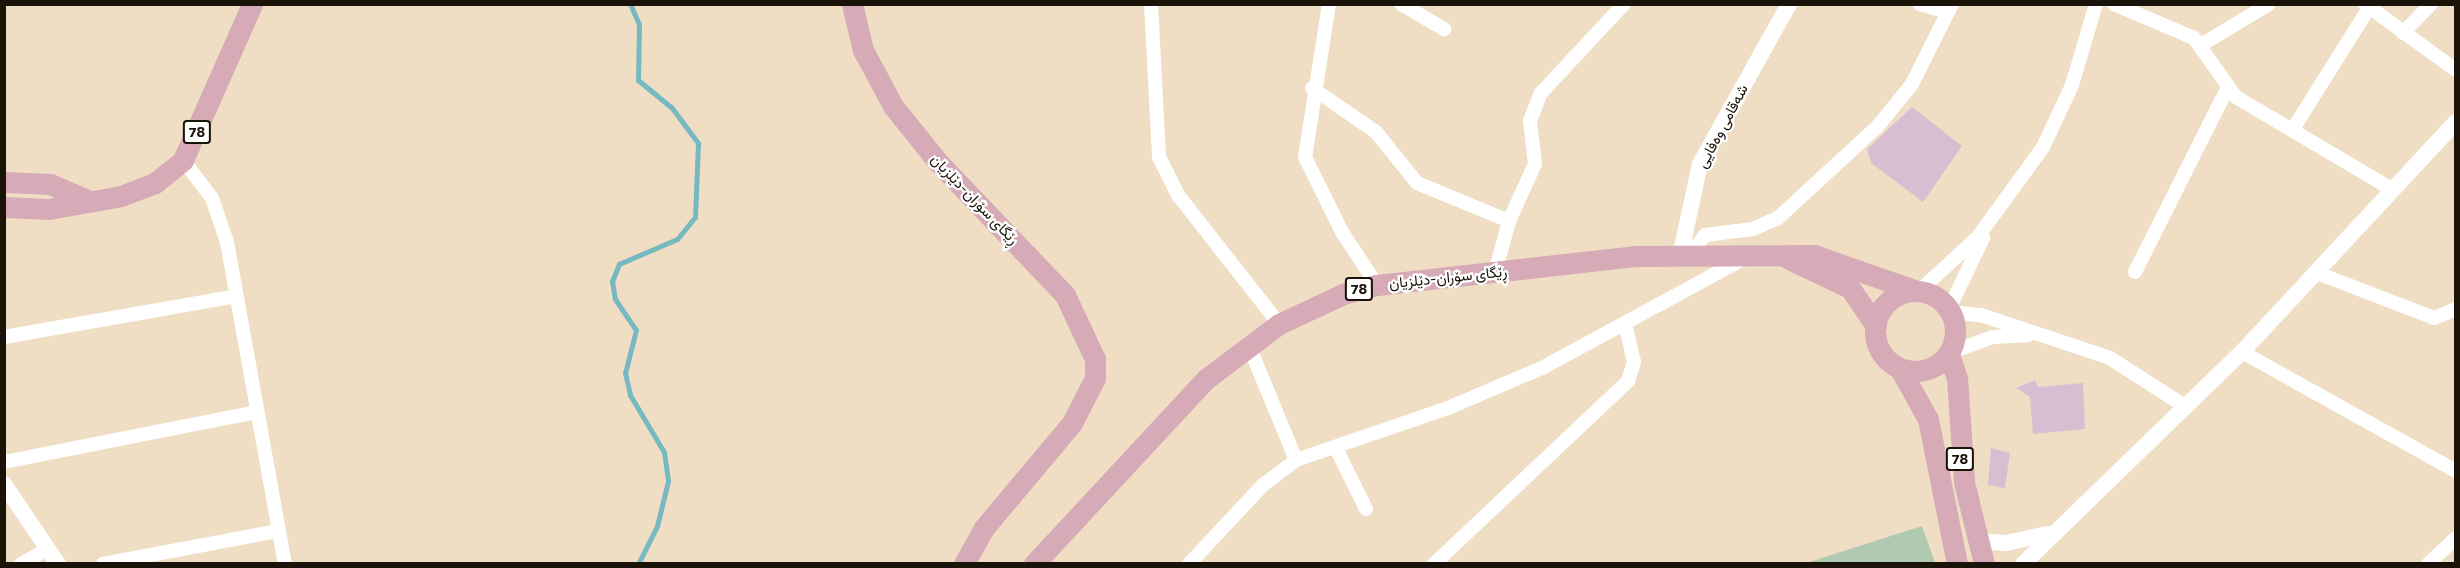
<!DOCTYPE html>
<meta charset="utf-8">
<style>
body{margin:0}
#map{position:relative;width:2460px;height:568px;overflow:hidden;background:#efdec3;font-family:Commissioner,Vazirmatn,sans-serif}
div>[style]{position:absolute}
.green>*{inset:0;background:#b0cab1}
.stream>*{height:5px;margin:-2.5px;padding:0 2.5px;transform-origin:2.5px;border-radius:2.5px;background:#77b9c0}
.building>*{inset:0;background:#d8bed2}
.minor>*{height:14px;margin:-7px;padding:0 7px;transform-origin:7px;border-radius:7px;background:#fff}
.tertiary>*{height:16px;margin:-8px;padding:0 8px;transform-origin:8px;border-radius:8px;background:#fff}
.primary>*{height:21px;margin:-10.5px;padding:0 10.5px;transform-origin:10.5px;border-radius:10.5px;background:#d6aab6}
.primary>.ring{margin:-10.5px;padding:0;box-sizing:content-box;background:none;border:21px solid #d6aab6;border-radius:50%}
span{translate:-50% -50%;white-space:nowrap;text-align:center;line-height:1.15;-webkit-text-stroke:4.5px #fff;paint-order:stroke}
.shield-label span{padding:2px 4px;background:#fff;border:2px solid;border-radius:4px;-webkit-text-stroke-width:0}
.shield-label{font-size:14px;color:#191309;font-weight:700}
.street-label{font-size:15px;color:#191309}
.frame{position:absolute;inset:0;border:6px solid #191309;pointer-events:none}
</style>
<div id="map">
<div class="green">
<i style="clip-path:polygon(1922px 526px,1935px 563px,1806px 563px)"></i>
</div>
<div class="stream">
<i style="left:630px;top:4px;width:22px;rotate:66deg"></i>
<i style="left:639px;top:24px;width:56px;rotate:91deg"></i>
<i style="left:638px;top:80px;width:44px;rotate:39.5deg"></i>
<i style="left:672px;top:108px;width:44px;rotate:53.4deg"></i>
<i style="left:698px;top:143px;width:74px;rotate:92.3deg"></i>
<i style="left:695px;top:217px;width:28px;rotate:129deg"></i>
<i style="left:677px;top:239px;width:63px;rotate:156.7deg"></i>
<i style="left:619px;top:264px;width:18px;rotate:112deg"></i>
<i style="left:612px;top:281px;width:18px;rotate:81deg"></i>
<i style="left:615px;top:299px;width:37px;rotate:56deg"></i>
<i style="left:636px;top:330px;width:44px;rotate:104.3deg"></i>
<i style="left:625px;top:373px;width:23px;rotate:77deg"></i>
<i style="left:630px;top:395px;width:66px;rotate:59.2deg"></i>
<i style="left:664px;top:452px;width:29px;rotate:82deg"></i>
<i style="left:668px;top:481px;width:46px;rotate:103.7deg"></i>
<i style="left:657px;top:526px;width:42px;rotate:116.6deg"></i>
</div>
<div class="building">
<i style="clip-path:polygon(1912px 107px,1962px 146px,1923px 202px,1871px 163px,1867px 149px)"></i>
<i style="clip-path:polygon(2035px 380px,2038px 387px,2083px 383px,2085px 429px,2033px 434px,2030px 397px,2016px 388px)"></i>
<i style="clip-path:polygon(1991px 448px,2010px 453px,2005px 488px,1988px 485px)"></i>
</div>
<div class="minor">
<i style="left:1151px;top:4px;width:153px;rotate:87deg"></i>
<i style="left:1159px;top:157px;width:42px;rotate:63.4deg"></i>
<i style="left:1178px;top:195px;width:164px;rotate:51.9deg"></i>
<i style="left:1329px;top:4px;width:155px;rotate:98.9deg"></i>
<i style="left:1305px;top:157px;width:84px;rotate:63.7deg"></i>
<i style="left:1342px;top:232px;width:64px;rotate:56.6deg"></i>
<i style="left:1401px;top:4px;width:50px;rotate:30.2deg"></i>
<i style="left:1920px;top:4px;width:29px;rotate:16deg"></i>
<i style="left:2114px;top:4px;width:87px;rotate:23deg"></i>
<i style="left:2194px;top:38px;width:72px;rotate:54.6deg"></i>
<i style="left:2236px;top:97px;width:182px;rotate:30.6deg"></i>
<i style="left:2365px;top:4px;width:112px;rotate:36deg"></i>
<i style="left:2403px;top:33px;width:40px;rotate:-46deg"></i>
<i style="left:2201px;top:45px;width:79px;rotate:-31.1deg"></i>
<i style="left:1312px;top:88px;width:78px;rotate:34.5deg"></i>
<i style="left:1376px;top:132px;width:65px;rotate:51.2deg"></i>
<i style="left:1417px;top:183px;width:100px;rotate:22.4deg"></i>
<i style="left:2293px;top:129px;width:143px;rotate:-57.9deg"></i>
<i style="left:183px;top:160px;width:48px;rotate:52.7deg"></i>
<i style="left:212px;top:198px;width:46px;rotate:71.2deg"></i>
<i style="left:227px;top:242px;width:327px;rotate:79.8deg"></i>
<i style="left:1688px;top:257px;width:28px;rotate:-52deg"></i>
<i style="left:1705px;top:235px;width:48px;rotate:-7.1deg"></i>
<i style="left:1753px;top:229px;width:27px;rotate:-24deg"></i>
<i style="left:1778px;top:218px;width:136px;rotate:-42.6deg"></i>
<i style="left:1878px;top:126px;width:54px;rotate:-51deg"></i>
<i style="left:1912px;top:84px;width:89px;rotate:-63.4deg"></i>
<i style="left:2135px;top:272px;width:205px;rotate:-63.3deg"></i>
<i style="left:1495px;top:273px;width:54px;rotate:-74.9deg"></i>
<i style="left:1509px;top:221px;width:63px;rotate:-65.5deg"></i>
<i style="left:1535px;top:164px;width:43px;rotate:-96.6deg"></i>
<i style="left:1530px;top:121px;width:30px;rotate:-69deg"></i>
<i style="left:1541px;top:93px;width:122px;rotate:-47deg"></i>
<i style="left:2317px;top:273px;width:125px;rotate:21deg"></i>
<i style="left:2434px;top:318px;width:24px;rotate:-22deg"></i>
<i style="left:1919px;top:291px;width:79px;rotate:-42.4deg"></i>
<i style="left:1977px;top:238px;width:112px;rotate:-54deg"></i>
<i style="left:2043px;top:147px;width:68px;rotate:-64.9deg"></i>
<i style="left:2072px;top:85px;width:84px;rotate:-73.5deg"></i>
<i style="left:1949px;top:309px;width:79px;rotate:-64.4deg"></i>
<i style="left:1950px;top:312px;width:31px;rotate:6deg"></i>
<i style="left:1981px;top:315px;width:136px;rotate:18.4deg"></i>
<i style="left:2110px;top:358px;width:90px;rotate:32.8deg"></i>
<i style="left:4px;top:337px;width:236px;rotate:-10deg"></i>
<i style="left:1249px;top:346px;width:123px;rotate:67.6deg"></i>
<i style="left:2242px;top:352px;width:245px;rotate:29.1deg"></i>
<i style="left:1949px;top:353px;width:47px;rotate:-20deg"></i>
<i style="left:1993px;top:337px;width:35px;rotate:-3deg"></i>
<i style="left:1336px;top:448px;width:68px;rotate:63.8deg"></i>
<i style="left:4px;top:462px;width:257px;rotate:-11.2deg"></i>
<i style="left:21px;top:564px;width:31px;rotate:-29deg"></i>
<i style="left:103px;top:564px;width:178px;rotate:-10.7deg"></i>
<i style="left:1189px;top:564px;width:108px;rotate:-46.9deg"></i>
<i style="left:1263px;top:485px;width:41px;rotate:-37.1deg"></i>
<i style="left:1296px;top:460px;width:161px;rotate:-18.9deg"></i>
<i style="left:1448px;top:408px;width:102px;rotate:-23.1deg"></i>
<i style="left:1542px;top:368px;width:229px;rotate:-28.5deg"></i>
<i style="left:1434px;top:564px;width:267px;rotate:-43.3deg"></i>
<i style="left:1628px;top:381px;width:20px;rotate:-72deg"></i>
<i style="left:1634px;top:362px;width:36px;rotate:-103deg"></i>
<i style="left:2428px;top:564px;width:38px;rotate:-43deg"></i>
</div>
<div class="tertiary">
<i style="left:1680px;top:257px;width:95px;rotate:-77.9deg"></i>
<i style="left:1700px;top:164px;width:183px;rotate:-60.9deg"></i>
<i style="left:4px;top:484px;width:97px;rotate:56deg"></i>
<i style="left:1977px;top:541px;width:29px;rotate:4deg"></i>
<i style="left:2006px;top:543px;width:42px;rotate:-12.4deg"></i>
<i style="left:2023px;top:564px;width:305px;rotate:-44.1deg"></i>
<i style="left:2242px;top:352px;width:314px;rotate:-47.1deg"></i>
</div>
<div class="primary">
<i style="left:852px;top:4px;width:47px;rotate:76.6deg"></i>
<i style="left:863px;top:50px;width:64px;rotate:61.8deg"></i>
<i style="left:893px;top:106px;width:72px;rotate:51.2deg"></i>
<i style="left:938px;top:162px;width:184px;rotate:46.3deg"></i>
<i style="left:1065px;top:295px;width:71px;rotate:64.9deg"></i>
<i style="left:1095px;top:359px;width:19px;rotate:90deg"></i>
<i style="left:1095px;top:378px;width:51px;rotate:117.1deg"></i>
<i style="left:1072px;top:423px;width:137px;rotate:130deg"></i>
<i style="left:984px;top:528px;width:41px;rotate:119.1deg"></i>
<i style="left:4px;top:182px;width:46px;rotate:2.5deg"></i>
<i style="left:50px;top:184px;width:38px;rotate:23deg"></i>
<i style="left:4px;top:207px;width:45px;rotate:2.5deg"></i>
<i style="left:49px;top:209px;width:73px;rotate:-10.2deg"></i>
<i style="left:121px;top:196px;width:36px;rotate:-21deg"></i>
<i style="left:155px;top:183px;width:36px;rotate:-39deg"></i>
<i style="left:183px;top:160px;width:171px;rotate:-66.1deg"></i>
<i style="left:1789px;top:259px;width:68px;rotate:25.4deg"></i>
<i style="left:1850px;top:288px;width:46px;rotate:55.6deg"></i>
<i class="ring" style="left:1875px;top:291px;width:59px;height:59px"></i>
<i style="left:1949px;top:354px;width:25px;rotate:72deg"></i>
<i style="left:1957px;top:378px;width:104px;rotate:86.1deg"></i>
<i style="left:1964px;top:482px;width:84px;rotate:76.3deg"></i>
<i style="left:1900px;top:369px;width:57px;rotate:60.8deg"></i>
<i style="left:1928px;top:419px;width:148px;rotate:78.7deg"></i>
<i style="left:1034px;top:564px;width:253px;rotate:-47.1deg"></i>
<i style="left:1206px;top:379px;width:91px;rotate:-37deg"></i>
<i style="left:1279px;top:324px;width:71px;rotate:-25.1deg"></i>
<i style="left:1343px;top:294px;width:35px;rotate:-15deg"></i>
<i style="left:1377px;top:285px;width:259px;rotate:-6.4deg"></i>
<i style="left:1634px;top:256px;width:180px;rotate:-0.3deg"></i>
<i style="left:1814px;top:255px;width:109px;rotate:19.3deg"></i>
</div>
<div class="shield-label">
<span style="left:197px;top:132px">78</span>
<span style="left:1359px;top:289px">78</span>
<span style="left:1960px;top:459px">78</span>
</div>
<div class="street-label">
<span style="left:1722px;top:126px;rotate:-62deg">شەقامی وەفایی</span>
<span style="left:975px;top:199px;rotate:46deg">ڕێگای سۆران-دێلزیان</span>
<span style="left:1448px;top:277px;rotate:-6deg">ڕێگای سۆران-دێلزیان</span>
</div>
<div class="frame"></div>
</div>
